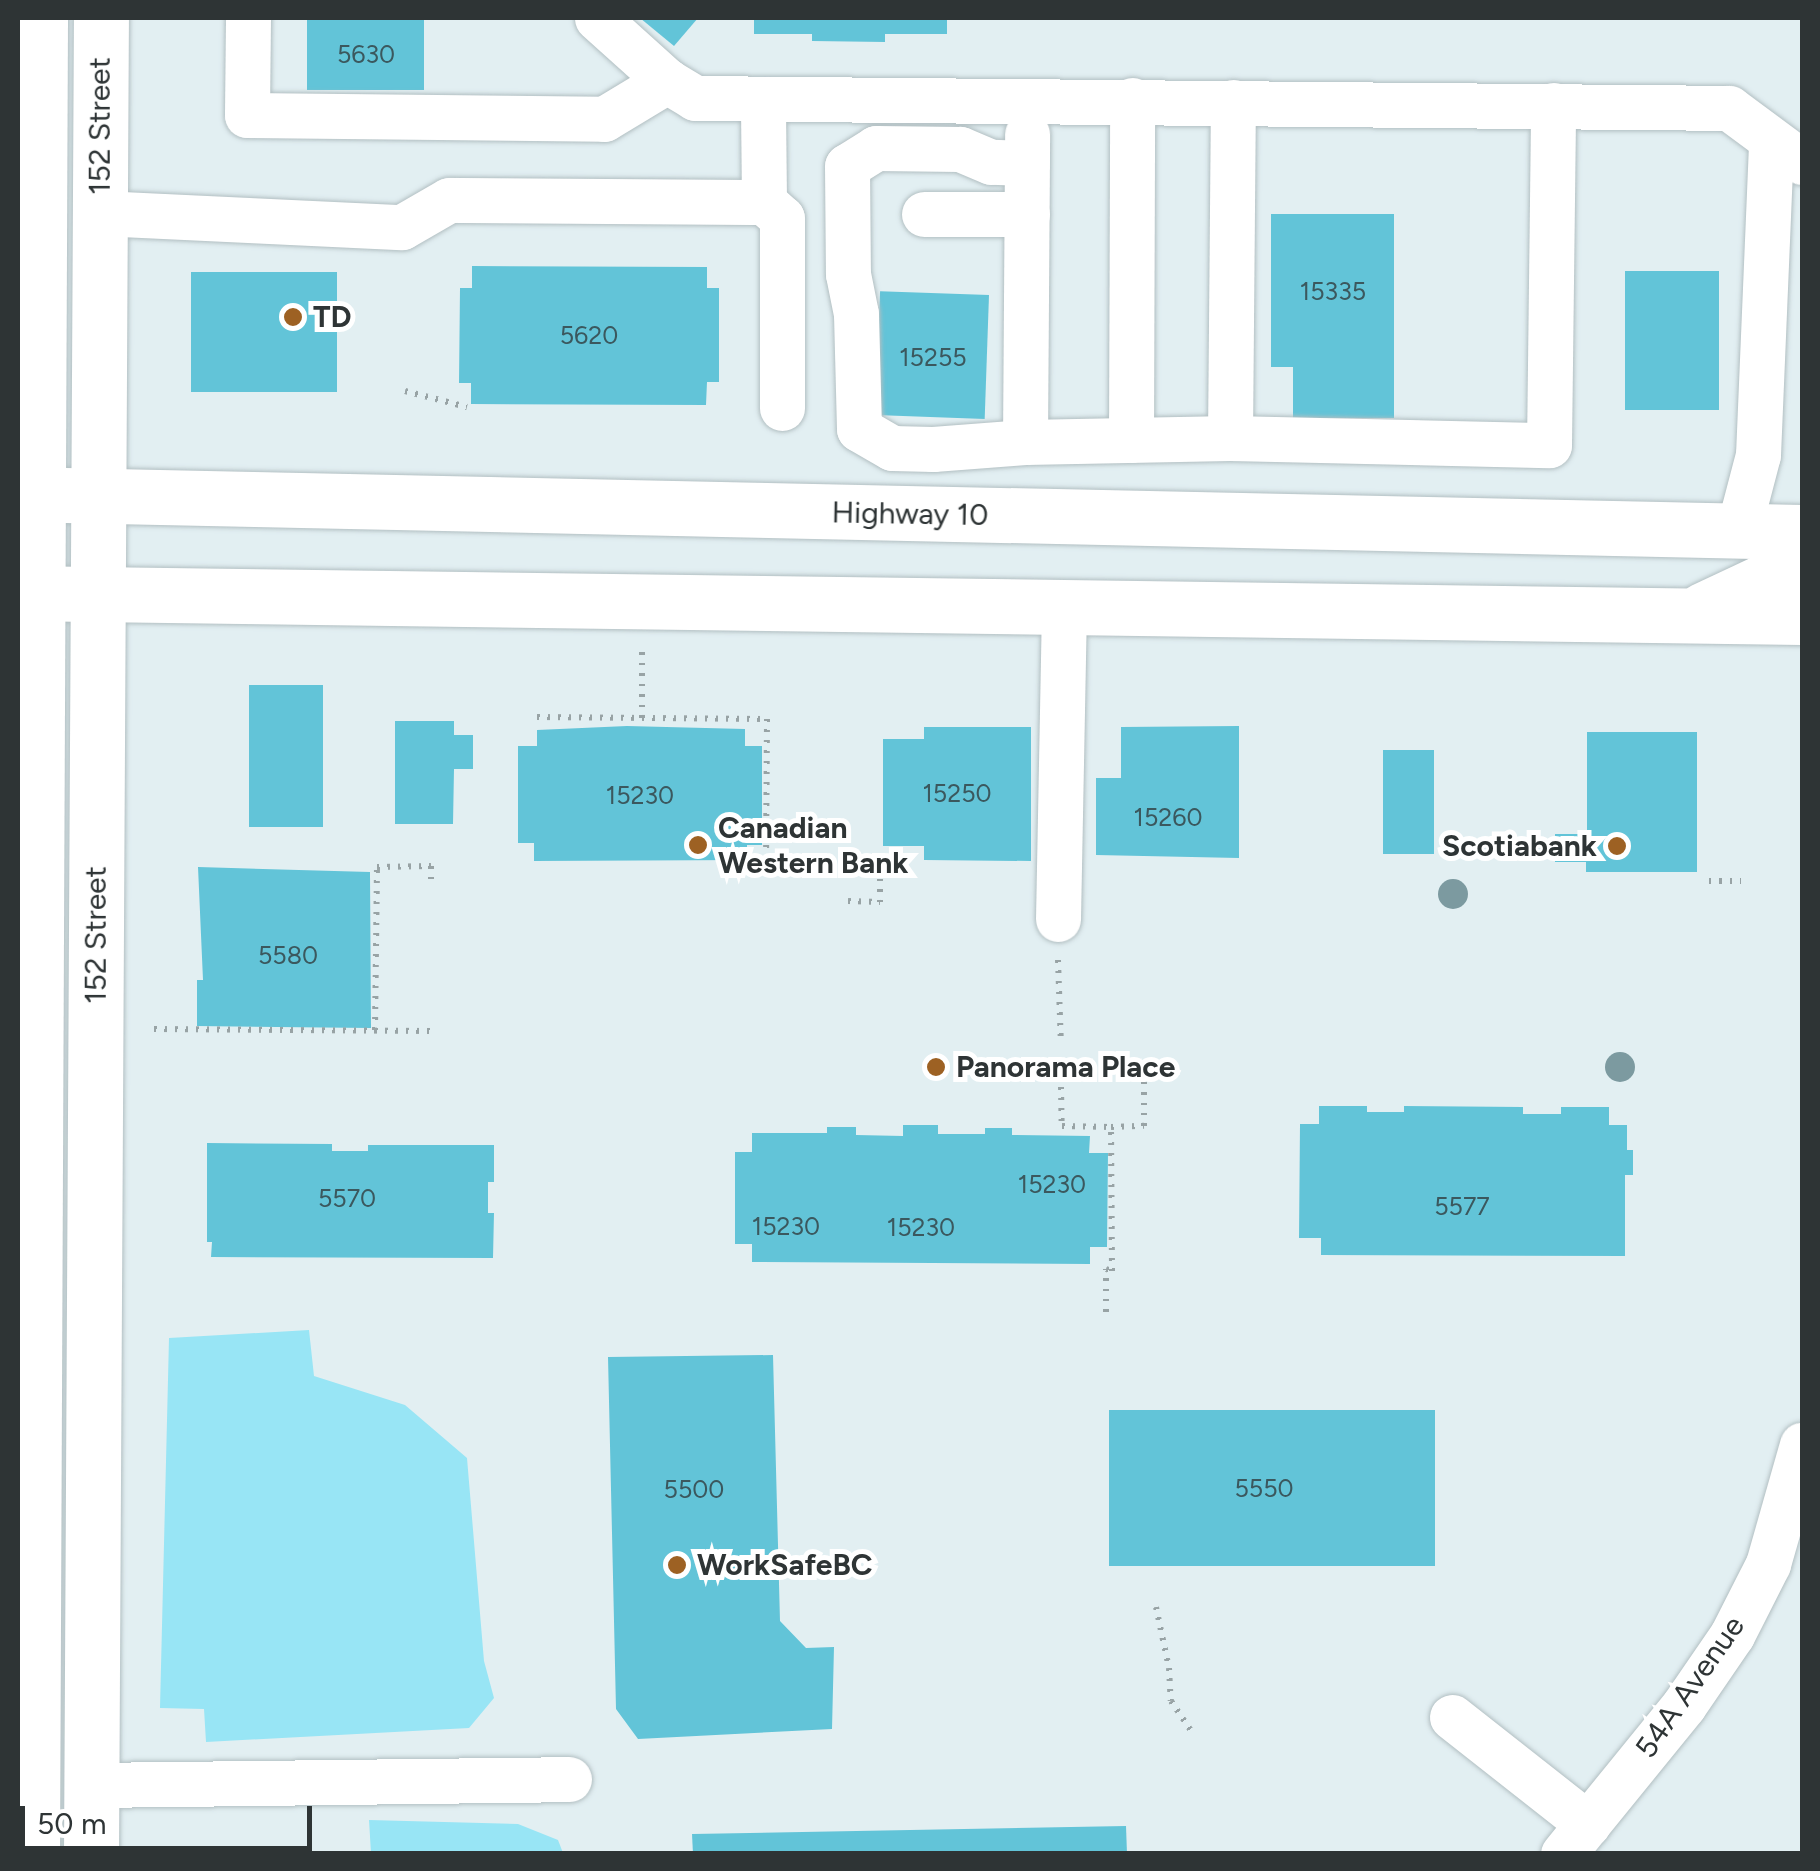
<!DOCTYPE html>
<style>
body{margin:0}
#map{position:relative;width:1820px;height:1871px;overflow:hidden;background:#e2eff2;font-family:Figtree,sans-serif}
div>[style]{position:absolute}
.green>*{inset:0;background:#98e5f5}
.building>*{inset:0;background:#62c4d8;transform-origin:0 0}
.path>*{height:6px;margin-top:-3px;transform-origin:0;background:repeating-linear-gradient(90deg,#98a3a5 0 2.5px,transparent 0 10.5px)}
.roads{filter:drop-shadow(0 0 2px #b2bfc2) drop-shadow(0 0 2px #b2bfc2)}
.minor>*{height:45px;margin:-22.5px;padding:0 22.5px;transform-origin:22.5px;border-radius:22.5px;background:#fff}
.major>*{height:55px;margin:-27.5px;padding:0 27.5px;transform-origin:27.5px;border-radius:27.5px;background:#fff}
.highway>*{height:55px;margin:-27.5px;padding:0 27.5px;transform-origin:27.5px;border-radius:27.5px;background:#fff}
.trees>*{width:30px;height:30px;margin:-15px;border-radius:50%;background:#7c9aa0}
.dots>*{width:28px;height:28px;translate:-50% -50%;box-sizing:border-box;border:5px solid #fff;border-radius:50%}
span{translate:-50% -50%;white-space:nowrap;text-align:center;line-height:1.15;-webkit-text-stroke:10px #fff;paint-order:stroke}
.number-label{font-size:25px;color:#3b585e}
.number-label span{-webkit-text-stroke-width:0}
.street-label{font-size:30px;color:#2e3435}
.poi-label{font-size:30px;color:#2e3435;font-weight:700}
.left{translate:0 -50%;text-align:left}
.right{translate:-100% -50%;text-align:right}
.frame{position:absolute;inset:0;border:20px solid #2e3435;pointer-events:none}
.scale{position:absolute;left:20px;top:1806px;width:292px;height:45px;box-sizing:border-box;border:5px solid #2e3435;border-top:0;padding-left:12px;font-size:30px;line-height:35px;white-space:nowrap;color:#2e3435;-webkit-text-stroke:8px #fff;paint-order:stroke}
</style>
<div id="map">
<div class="green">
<i style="clip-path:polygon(309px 1330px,314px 1376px,405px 1405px,467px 1458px,484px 1661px,494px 1698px,469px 1728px,206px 1742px,204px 1709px,160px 1708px,169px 1338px)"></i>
<i style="clip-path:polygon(369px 1820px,518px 1824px,558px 1840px,563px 1853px,371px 1853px)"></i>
</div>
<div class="building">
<i style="left:307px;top:18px;width:117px;height:72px"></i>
<i style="clip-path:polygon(640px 18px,698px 18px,674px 46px)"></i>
<i style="clip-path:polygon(754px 18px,947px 18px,947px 34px,885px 34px,885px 42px,812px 41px,812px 34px,754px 34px)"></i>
<i style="clip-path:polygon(1271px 214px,1394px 214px,1394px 418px,1293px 418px,1293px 367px,1271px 367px)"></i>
<i style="clip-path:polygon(472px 266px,707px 267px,707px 288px,719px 288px,719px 382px,707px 382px,706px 405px,471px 404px,471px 383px,459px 383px,460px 288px,472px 288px)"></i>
<i style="left:1625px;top:271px;width:94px;height:139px"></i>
<i style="left:191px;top:272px;width:146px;height:120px"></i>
<i style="left:989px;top:295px;width:124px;height:109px;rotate:92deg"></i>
<i style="left:249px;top:685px;width:74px;height:142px"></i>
<i style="clip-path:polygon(395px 721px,454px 721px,454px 735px,473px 735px,473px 769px,454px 769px,453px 824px,395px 824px)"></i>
<i style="clip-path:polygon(627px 726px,745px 729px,745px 746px,762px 746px,762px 845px,747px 845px,747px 860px,534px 861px,534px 843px,518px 843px,518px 746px,537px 746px,537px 730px)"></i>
<i style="clip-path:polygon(1239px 726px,1239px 858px,1096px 855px,1096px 778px,1121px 778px,1121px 727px)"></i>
<i style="clip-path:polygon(924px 727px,1031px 727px,1031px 861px,924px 860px,924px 846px,883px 846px,883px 739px,924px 739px)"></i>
<i style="clip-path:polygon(1587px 732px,1697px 732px,1697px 872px,1586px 872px,1586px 862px,1555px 862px,1555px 834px,1587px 834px)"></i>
<i style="left:1383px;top:750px;width:51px;height:104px"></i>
<i style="clip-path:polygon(198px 867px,370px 872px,371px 1028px,197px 1026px,197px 980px,203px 980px)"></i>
<i style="clip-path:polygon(1319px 1106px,1367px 1106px,1367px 1112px,1404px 1112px,1404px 1106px,1523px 1107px,1523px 1114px,1561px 1114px,1561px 1107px,1609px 1107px,1609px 1125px,1627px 1125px,1627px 1150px,1633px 1150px,1633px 1175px,1625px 1175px,1625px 1256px,1321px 1255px,1321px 1238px,1299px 1238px,1300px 1124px,1319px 1124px)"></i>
<i style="clip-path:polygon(903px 1125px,938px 1125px,938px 1134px,985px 1134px,985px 1128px,1012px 1128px,1012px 1135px,1090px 1136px,1089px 1153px,1108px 1153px,1107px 1247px,1090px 1247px,1090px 1264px,752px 1262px,752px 1244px,735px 1244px,735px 1152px,752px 1152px,752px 1133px,827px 1133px,827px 1127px,856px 1127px,856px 1135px,903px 1136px)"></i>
<i style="clip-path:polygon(207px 1143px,332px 1144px,332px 1151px,368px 1151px,368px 1145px,494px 1145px,494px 1182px,488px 1182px,488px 1213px,494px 1213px,493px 1258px,211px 1257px,212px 1242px,207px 1242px)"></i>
<i style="clip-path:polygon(773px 1355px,780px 1621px,806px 1648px,834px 1647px,832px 1729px,638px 1739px,616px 1709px,608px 1357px)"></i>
<i style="left:1435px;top:1410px;width:156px;height:326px;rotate:90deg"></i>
<i style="clip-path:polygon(1126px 1826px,1127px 1854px,693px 1854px,692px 1834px)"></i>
</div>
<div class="path">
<i style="left:405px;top:391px;width:64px;rotate:14.5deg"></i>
<i style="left:537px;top:717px;width:230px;rotate:0.5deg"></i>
<i style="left:767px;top:719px;width:148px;rotate:90.4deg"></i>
<i style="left:642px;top:718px;width:72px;rotate:-90deg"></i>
<i style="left:1709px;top:881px;width:32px"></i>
<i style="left:848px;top:901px;width:32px;rotate:2deg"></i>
<i style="left:880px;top:902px;width:37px;rotate:-90deg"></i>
<i style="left:1058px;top:960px;width:84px;rotate:88deg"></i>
<i style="left:154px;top:1029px;width:278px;rotate:0.4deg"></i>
<i style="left:375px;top:1030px;width:163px;rotate:-89.3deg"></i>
<i style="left:377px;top:867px;width:54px;rotate:-1.1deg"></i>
<i style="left:431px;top:866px;width:16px;rotate:90deg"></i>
<i style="left:1061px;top:1087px;width:39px;rotate:89deg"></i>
<i style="left:1062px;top:1126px;width:49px;rotate:1.2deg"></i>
<i style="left:1106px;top:1312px;width:43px;rotate:-90deg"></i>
<i style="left:1106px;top:1269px;width:6px;rotate:18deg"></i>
<i style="left:1112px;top:1271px;width:144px;rotate:-90.4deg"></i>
<i style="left:1111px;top:1127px;width:33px;rotate:-2deg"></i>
<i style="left:1144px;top:1126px;width:61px;rotate:-90deg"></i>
<i style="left:1156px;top:1607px;width:62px;rotate:78deg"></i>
<i style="left:1169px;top:1668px;width:33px;rotate:87deg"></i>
<i style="left:1171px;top:1701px;width:36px;rotate:56deg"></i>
</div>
<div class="roads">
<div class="minor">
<i style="left:248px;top:18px;width:97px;rotate:90.6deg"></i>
<i style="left:247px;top:115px;width:357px;rotate:0.6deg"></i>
<i style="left:604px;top:119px;width:74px;rotate:-31.1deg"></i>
<i style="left:597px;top:18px;width:94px;rotate:42deg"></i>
<i style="left:667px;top:81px;width:33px;rotate:31deg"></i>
<i style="left:695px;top:98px;width:1034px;rotate:0.55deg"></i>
<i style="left:1729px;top:108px;width:91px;rotate:36.5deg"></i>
<i style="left:1027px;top:163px;width:36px;rotate:-178deg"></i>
<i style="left:991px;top:162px;width:34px;rotate:-157deg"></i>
<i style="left:960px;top:149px;width:84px;rotate:-179.3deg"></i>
<i style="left:876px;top:148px;width:34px;rotate:148deg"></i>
<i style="left:847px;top:166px;width:108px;rotate:89.5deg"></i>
<i style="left:848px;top:274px;width:41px;rotate:78.7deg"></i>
<i style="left:856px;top:314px;width:115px;rotate:88.5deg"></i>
<i style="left:859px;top:429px;width:38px;rotate:30deg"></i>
<i style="left:892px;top:448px;width:41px;rotate:1.4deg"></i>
<i style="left:933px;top:449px;width:92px;rotate:-4.4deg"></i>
<i style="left:1025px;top:442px;width:205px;rotate:-1.1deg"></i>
<i style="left:1230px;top:438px;width:319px;rotate:1.3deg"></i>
<i style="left:1549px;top:445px;width:340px;rotate:-89.3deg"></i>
<i style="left:764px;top:202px;width:24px;rotate:42deg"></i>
<i style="left:782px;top:218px;width:190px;rotate:90deg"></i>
<i style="left:100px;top:213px;width:302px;rotate:2.7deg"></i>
<i style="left:402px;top:227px;width:54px;rotate:-29.9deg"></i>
<i style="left:449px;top:200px;width:315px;rotate:0.4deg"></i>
<i style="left:764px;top:202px;width:103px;rotate:-90.6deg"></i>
<i style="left:924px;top:214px;width:103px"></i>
<i style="left:1230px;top:438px;width:336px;rotate:-89.5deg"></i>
<i style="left:1131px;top:440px;width:340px;rotate:-89.8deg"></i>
<i style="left:1025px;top:442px;width:308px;rotate:-89.6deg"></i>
<i style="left:1738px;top:531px;width:79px;rotate:-75.3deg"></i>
<i style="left:1758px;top:455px;width:315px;rotate:-87.6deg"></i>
<i style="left:1058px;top:919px;width:309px;rotate:-88.9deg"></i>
<i style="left:1452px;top:1717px;width:173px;rotate:38.2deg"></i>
<i style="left:91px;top:1785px;width:478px;rotate:-0.7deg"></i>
<i style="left:1563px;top:1854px;width:192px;rotate:-50.9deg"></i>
<i style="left:1684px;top:1705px;width:85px;rotate:-55.6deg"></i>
<i style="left:1732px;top:1635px;width:80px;rotate:-63.1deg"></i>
<i style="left:1768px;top:1564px;width:124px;rotate:-74.1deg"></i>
</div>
<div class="major">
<i style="left:32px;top:1854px;width:1836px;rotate:-89.75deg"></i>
<i style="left:91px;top:1854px;width:1836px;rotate:-89.69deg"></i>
</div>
<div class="highway">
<i style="left:18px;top:494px;width:1784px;rotate:1.22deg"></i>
<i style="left:18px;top:593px;width:1784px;rotate:0.77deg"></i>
<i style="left:1703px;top:610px;width:92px;rotate:-25.2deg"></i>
<i style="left:1786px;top:571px;width:21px;rotate:-39deg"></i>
</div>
</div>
<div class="trees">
<i style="left:1453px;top:894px"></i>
<i style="left:1620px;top:1067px"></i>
</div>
<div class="dots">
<i style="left:293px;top:317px;background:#9d6123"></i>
<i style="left:698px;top:845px;background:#9d6123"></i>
<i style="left:1617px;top:846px;background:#9d6123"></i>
<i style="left:936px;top:1067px;background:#9d6123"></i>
<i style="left:677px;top:1565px;background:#9d6123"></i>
</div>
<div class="number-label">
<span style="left:366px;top:54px">5630</span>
<span style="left:1333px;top:291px">15335</span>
<span style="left:589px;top:335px">5620</span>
<span style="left:933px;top:357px">15255</span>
<span style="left:957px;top:793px">15250</span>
<span style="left:640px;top:795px">15230</span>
<span style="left:1168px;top:817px">15260</span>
<span style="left:288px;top:955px">5580</span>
<span style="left:1052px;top:1184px">15230</span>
<span style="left:347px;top:1198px">5570</span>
<span style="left:1462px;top:1206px">5577</span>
<span style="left:786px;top:1226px">15230</span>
<span style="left:921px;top:1227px">15230</span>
<span style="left:1264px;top:1488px">5550</span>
<span style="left:694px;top:1489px">5500</span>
</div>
<div class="street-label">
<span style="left:100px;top:126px;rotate:-90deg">152 Street</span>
<span style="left:910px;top:514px;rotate:1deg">Highway 10</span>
<span style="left:96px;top:935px;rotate:-90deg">152 Street</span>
<span style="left:1690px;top:1687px;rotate:-55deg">54A Avenue</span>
</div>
<div class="poi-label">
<span class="left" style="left:313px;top:317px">TD</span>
<span class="left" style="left:718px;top:845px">Canadian<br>Western Bank</span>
<span class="right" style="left:1597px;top:846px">Scotiabank</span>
<span class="left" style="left:956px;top:1067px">Panorama Place</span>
<span class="left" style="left:697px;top:1565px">WorkSafeBC</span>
</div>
<div class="frame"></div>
<div class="scale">50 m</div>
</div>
